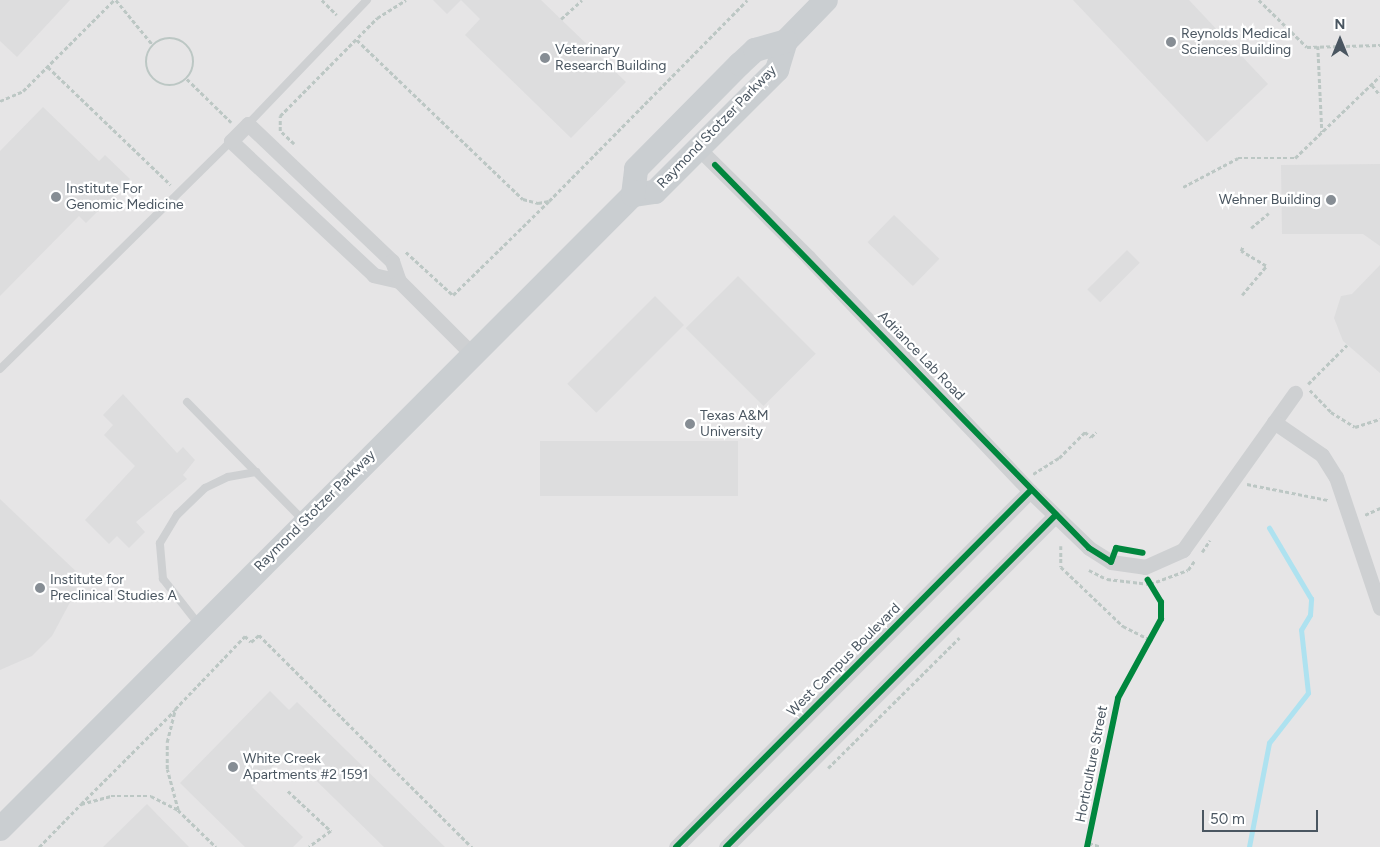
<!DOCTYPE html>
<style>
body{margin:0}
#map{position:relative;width:1380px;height:847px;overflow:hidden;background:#f4f4f4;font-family:Figtree,sans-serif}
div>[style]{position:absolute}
.education>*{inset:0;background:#e6e5e6;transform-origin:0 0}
.stream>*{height:4.5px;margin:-2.25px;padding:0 2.25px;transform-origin:2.25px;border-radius:2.25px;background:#aee2f0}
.building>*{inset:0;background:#ddddde;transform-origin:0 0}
.path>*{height:2.5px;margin-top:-1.25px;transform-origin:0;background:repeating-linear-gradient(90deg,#bcc7c4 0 4px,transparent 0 6.5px)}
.path>.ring{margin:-1.25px;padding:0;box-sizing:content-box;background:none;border:2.5px solid #bcc7c4;border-radius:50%}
.lane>*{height:8px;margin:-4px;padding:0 4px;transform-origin:4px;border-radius:4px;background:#ced0d2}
.street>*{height:15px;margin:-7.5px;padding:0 7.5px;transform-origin:7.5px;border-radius:7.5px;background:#ced0d2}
.primary>*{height:24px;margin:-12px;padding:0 12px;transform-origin:12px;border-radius:12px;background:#caced1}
.cycleway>*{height:6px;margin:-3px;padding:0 3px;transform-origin:3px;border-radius:3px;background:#00873e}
.dots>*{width:14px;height:14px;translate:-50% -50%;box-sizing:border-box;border:2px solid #fff;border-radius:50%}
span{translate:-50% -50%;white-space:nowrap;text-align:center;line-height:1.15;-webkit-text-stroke:4.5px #fff;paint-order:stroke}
.poi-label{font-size:14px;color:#4a5661}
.left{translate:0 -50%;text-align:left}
.right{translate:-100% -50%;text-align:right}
.street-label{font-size:14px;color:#4a5661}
.north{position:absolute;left:1315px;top:15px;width:50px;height:50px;-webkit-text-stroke:4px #fff;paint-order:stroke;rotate:0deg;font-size:14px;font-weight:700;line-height:20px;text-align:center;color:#4a5661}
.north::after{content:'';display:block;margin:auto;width:18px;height:22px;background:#4a5661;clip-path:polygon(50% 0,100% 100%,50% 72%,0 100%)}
.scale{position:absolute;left:1202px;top:810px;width:116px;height:22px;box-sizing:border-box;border:2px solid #4a5661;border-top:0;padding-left:6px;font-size:15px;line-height:18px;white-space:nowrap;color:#4a5661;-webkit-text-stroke:4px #fff;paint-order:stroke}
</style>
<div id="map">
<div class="education">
<i style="left:0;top:0;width:1380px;height:847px"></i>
</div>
<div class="stream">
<i style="left:1249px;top:847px;width:106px;rotate:-79.1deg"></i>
<i style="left:1269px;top:743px;width:63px;rotate:-52deg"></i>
<i style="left:1308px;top:693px;width:63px;rotate:-96.3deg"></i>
<i style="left:1301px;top:630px;width:17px;rotate:-59deg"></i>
<i style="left:1310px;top:615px;width:16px;rotate:-86deg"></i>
<i style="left:1311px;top:599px;width:82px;rotate:-120.6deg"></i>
</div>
<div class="building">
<i style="clip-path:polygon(0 0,70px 0,17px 57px,0 41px)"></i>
<i style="clip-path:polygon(433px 0,541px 0,626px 82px,571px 138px,465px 35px,480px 19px,461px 0,447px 14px)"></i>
<i style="clip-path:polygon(1073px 0,1189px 0,1268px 84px,1207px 142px)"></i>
<i style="clip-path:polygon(43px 107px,99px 161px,105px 155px,130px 179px,86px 223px,79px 216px,0 296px,0 151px)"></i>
<i style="clip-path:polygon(1380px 164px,1380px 246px,1363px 234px,1282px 234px,1281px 165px)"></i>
<i style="left:894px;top:215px;width:63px;height:38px;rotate:44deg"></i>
<i style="left:1127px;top:250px;width:18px;height:56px;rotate:45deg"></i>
<i style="clip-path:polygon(1380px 265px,1380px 373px,1343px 341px,1334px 318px,1341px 296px,1352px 294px)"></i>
<i style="left:738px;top:276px;width:110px;height:74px;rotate:45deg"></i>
<i style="left:655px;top:296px;width:41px;height:124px;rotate:45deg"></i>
<i style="clip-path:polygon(123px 394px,177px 453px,183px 447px,195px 460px,183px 475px,187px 479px,136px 522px,145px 532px,129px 548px,117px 536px,109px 544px,85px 520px,135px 466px,104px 435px,113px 425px,103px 415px)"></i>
<i style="left:540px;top:441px;width:198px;height:55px"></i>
<i style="clip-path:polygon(0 499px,83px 578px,52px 636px,32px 656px,0 670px)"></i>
<i style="clip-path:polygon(270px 691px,289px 710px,297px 702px,445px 847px,384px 847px,287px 752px,252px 787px,303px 837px,293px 847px,245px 847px,180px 783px)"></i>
<i style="clip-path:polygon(147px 804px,189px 847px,103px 847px)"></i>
</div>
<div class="path">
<i style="left:116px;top:0;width:58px;rotate:50.6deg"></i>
<i style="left:322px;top:0;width:21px;rotate:45deg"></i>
<i style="left:1259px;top:0;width:67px;rotate:44.4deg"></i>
<i style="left:1307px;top:47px;width:73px;rotate:-1.6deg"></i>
<i style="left:561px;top:19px;width:28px;rotate:-42deg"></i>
<i class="ring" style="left:146px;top:38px;width:45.5px;height:45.5px"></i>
<i style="left:357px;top:40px;width:230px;rotate:43.8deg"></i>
<i style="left:523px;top:199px;width:16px;rotate:15deg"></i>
<i style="left:538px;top:203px;width:11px;rotate:-10deg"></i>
<i style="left:549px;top:201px;width:282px;rotate:-45.4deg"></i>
<i style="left:1318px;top:46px;width:86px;rotate:87.3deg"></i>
<i style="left:48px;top:67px;width:170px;rotate:43.8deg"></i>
<i style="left:187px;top:79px;width:62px;rotate:44.3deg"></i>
<i style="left:1372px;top:85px;width:13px;rotate:51deg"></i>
<i style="left:0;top:101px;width:25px;rotate:-23deg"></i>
<i style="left:23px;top:91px;width:129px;rotate:-45deg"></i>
<i style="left:294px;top:144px;width:19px;rotate:-137deg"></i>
<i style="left:280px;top:131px;width:15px;rotate:-90deg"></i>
<i style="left:280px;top:116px;width:138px;rotate:-45.3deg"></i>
<i style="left:377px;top:18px;width:34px;rotate:-32deg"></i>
<i style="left:1183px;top:187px;width:62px;rotate:-27.8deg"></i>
<i style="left:1238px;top:158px;width:57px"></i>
<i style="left:1295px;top:158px;width:118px;rotate:-44deg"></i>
<i style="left:1251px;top:228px;width:23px;rotate:-40deg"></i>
<i style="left:406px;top:252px;width:64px;rotate:42.5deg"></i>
<i style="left:453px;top:295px;width:134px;rotate:-44.4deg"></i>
<i style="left:1242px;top:295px;width:38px;rotate:-50deg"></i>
<i style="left:1266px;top:266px;width:29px;rotate:-149deg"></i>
<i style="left:1241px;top:251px;width:5px;rotate:-68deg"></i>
<i style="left:1308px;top:384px;width:55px;rotate:-45deg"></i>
<i style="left:1310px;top:390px;width:30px;rotate:46deg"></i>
<i style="left:1331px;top:412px;width:28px;rotate:32deg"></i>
<i style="left:1355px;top:427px;width:26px;rotate:-18deg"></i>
<i style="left:1033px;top:474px;width:31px;rotate:-32deg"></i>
<i style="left:1059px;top:458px;width:37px;rotate:-45deg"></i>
<i style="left:1085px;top:432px;width:8px;rotate:40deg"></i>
<i style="left:1091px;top:437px;width:7px;rotate:-45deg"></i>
<i style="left:1247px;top:484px;width:83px;rotate:11.2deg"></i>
<i style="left:1365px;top:515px;width:17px;rotate:-25deg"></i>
<i style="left:1061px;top:546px;width:21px;rotate:90deg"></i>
<i style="left:1061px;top:567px;width:86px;rotate:43.6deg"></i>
<i style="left:1123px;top:626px;width:33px;rotate:27deg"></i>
<i style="left:1202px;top:552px;width:14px;rotate:-56deg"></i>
<i style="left:1089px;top:570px;width:20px;rotate:27deg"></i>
<i style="left:1107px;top:579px;width:43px;rotate:6.6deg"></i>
<i style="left:1150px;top:584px;width:40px;rotate:-20.2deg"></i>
<i style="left:1188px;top:570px;width:12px;rotate:-55deg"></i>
<i style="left:828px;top:768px;width:185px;rotate:-44.8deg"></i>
<i style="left:288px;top:791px;width:59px;rotate:42.9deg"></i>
<i style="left:331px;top:831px;width:27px;rotate:144deg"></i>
<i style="left:81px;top:804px;width:132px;rotate:-45deg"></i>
<i style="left:178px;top:810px;width:42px;rotate:-105deg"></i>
<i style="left:167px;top:769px;width:27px;rotate:-90deg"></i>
<i style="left:167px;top:742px;width:34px;rotate:-76deg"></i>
<i style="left:175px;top:709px;width:101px;rotate:-46.2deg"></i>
<i style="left:245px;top:636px;width:8px;rotate:45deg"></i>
<i style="left:251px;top:642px;width:11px;rotate:-41deg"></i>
<i style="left:259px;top:635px;width:301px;rotate:44.9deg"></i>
<i style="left:1089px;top:843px;width:13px;rotate:18deg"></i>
<i style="left:39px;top:847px;width:60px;rotate:-45.7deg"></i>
<i style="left:81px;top:804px;width:31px;rotate:-15deg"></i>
<i style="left:111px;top:796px;width:40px"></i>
<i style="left:151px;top:796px;width:30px;rotate:27deg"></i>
<i style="left:178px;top:810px;width:53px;rotate:44.2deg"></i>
</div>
<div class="lane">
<i style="left:248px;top:124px;width:172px;rotate:-46.2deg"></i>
<i style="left:0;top:369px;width:325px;rotate:-44.6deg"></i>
<i style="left:187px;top:402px;width:165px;rotate:45.5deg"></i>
<i style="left:200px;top:626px;width:60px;rotate:-128.2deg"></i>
<i style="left:163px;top:579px;width:36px;rotate:-95deg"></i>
<i style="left:160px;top:543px;width:33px;rotate:-59deg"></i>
<i style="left:177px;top:515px;width:39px;rotate:-44deg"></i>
<i style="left:205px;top:488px;width:25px;rotate:-26deg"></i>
<i style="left:228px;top:477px;width:29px;rotate:-10deg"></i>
</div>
<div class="street">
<i style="left:698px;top:148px;width:155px;rotate:44.7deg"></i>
<i style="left:808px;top:257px;width:323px;rotate:46.5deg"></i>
<i style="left:1030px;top:491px;width:82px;rotate:44deg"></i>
<i style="left:1089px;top:548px;width:26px;rotate:32deg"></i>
<i style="left:1111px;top:562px;width:34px;rotate:8deg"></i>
<i style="left:1145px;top:567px;width:42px;rotate:-24.1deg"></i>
<i style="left:1183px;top:550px;width:193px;rotate:-54.5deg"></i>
<i style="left:399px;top:281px;width:26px;rotate:-167deg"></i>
<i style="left:374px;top:275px;width:196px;rotate:-136.9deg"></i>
<i style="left:231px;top:141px;width:24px;rotate:-45deg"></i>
<i style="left:248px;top:124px;width:199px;rotate:43.6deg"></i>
<i style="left:392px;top:261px;width:21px;rotate:71deg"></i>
<i style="left:399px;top:281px;width:102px;rotate:45deg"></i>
<i style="left:1274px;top:422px;width:58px;rotate:34.5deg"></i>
<i style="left:1322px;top:455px;width:26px;rotate:58deg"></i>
<i style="left:1336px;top:477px;width:138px;rotate:71.4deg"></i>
<i style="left:676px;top:847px;width:502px;rotate:-45.16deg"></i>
<i style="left:726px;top:847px;width:467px;rotate:-45.2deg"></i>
</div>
<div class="primary">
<i style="left:633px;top:195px;width:22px;rotate:-8deg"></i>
<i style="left:655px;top:192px;width:173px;rotate:-45deg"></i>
<i style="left:777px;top:70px;width:30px;rotate:-73deg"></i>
<i style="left:786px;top:41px;width:57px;rotate:-45.7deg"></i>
<i style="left:0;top:829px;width:896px;rotate:-45.05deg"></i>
<i style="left:633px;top:195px;width:26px;rotate:-83deg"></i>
<i style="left:636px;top:169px;width:148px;rotate:-45.3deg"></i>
<i style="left:740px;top:64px;width:21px;rotate:-43deg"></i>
<i style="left:755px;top:50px;width:32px;rotate:-16deg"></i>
</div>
<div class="cycleway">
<i style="left:715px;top:165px;width:535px;rotate:45.68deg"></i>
<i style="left:1089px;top:548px;width:26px;rotate:32deg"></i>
<i style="left:1111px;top:562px;width:15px;rotate:-70deg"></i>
<i style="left:1116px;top:548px;width:27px;rotate:10deg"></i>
<i style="left:676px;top:847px;width:502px;rotate:-45.16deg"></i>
<i style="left:726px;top:847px;width:467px;rotate:-45.2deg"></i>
<i style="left:1087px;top:847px;width:152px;rotate:-78.2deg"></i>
<i style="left:1118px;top:698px;width:90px;rotate:-61.4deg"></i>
<i style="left:1161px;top:619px;width:17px;rotate:-90deg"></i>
<i style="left:1161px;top:602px;width:26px;rotate:-121deg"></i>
</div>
<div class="dots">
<i style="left:1171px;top:42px;background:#868d94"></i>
<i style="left:545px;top:58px;background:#868d94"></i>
<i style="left:56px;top:197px;background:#868d94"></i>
<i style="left:1331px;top:200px;background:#868d94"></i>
<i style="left:690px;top:424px;background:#868d94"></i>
<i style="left:40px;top:588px;background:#868d94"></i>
<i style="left:233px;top:767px;background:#868d94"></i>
</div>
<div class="poi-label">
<span class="left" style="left:1181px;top:42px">Reynolds Medical<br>Sciences Building</span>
<span class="left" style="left:555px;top:58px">Veterinary<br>Research Building</span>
<span class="left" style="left:66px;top:197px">Institute For<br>Genomic Medicine</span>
<span class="right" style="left:1321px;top:200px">Wehner Building</span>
<span class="left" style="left:700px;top:424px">Texas A&amp;M<br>University</span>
<span class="left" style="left:50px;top:588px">Institute for<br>Preclinical Studies A</span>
<span class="left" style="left:243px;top:767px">White Creek<br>Apartments #2 1591</span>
</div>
<div class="street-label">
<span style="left:717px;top:127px;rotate:-46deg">Raymond Stotzer Parkway</span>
<span style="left:921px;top:356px;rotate:46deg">Adriance Lab Road</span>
<span style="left:315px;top:511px;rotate:-45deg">Raymond Stotzer Parkway</span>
<span style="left:844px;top:660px;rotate:-45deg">West Campus Boulevard</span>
<span style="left:1092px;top:764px;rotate:-79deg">Horticulture Street</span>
</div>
<div class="north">N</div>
<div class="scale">50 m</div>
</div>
